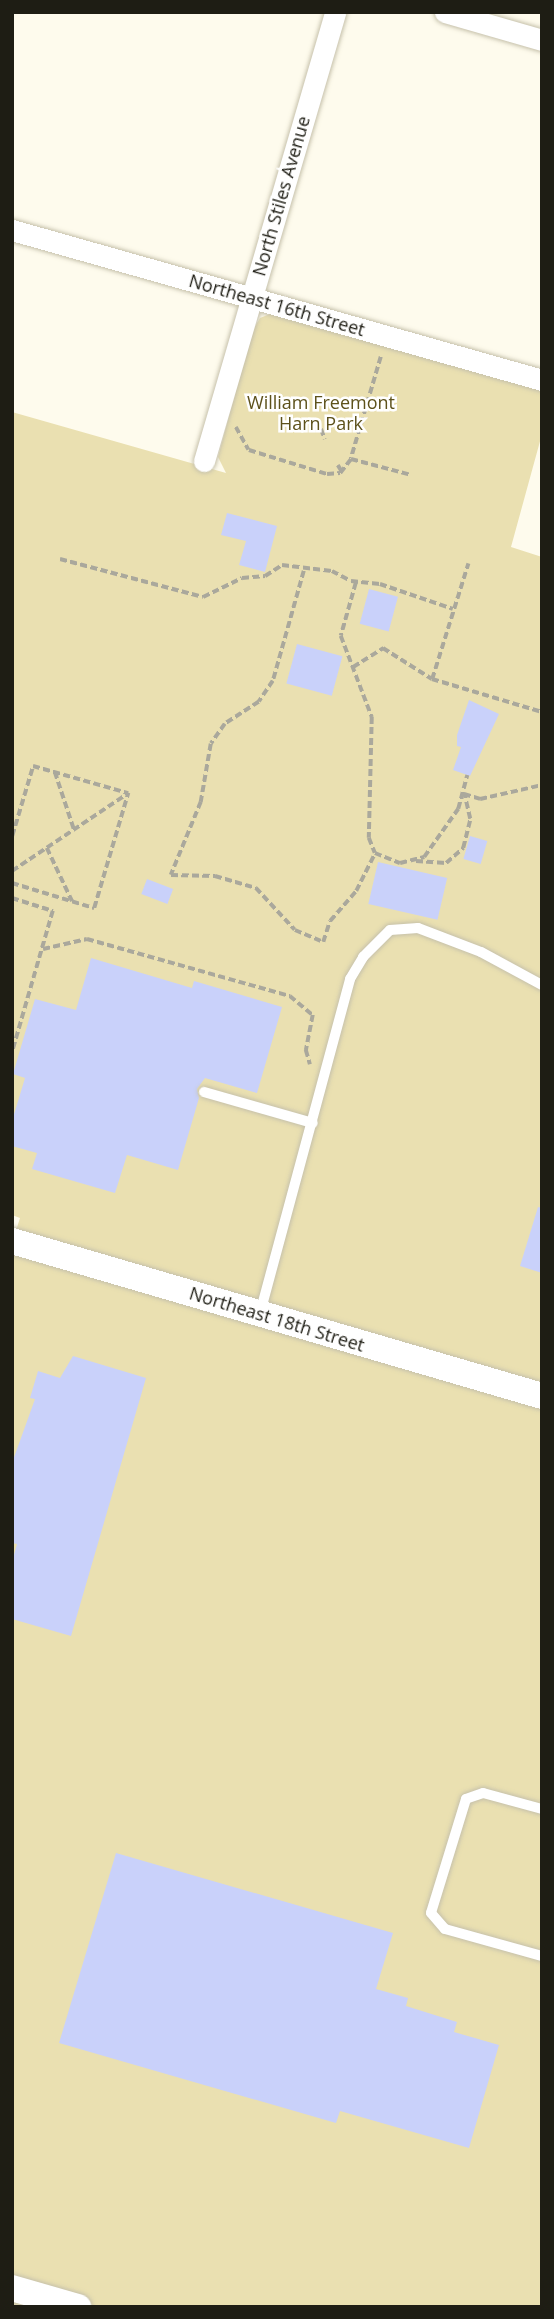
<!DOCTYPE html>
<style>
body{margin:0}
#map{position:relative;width:554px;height:2319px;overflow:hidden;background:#fefbed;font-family:"Open Sans",sans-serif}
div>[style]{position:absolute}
.green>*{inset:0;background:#eae0b1}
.building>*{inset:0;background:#c9d1fa;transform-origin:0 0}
.path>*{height:3.5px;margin-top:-1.75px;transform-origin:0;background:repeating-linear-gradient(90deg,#aaa89c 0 7px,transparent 0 10.5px)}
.roads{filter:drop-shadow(0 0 2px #c6c1ab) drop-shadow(0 0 2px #c6c1ab)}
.service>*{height:10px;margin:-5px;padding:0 5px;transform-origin:5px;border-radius:5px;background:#fff}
.minor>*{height:21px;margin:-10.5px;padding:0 10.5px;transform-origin:10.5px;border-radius:10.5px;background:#fff}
.tertiary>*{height:26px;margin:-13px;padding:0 13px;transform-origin:13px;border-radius:13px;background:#fff}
span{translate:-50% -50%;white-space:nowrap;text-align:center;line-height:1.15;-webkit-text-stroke:5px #fff;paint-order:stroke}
.street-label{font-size:18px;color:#1e1d14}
.park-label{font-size:18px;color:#5d511b}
.frame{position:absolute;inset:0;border:14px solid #1e1d14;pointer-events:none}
</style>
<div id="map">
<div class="green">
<i style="clip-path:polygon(270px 314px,542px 390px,542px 434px,511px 547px,542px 557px,542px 2307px,12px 2307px,12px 1243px,20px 1218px,12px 1215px,12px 412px,226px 473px,218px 457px,252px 332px,260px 318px)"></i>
</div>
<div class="building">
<i style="clip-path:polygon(227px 513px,277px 526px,265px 572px,239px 565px,246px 541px,221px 535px)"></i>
<i style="left:369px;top:589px;width:30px;height:36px;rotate:15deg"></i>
<i style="left:297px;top:644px;width:47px;height:41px;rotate:15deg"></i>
<i style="clip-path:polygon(469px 700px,499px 714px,470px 776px,453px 770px,461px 747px,457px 746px,457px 735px)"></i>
<i style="left:470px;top:836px;width:18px;height:24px;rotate:16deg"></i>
<i style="left:378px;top:862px;width:71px;height:43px;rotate:13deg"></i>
<i style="left:147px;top:879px;width:28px;height:16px;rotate:21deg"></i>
<i style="clip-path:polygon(91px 958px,192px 988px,194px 981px,282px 1007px,257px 1093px,205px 1078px,197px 1089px,199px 1098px,178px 1170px,127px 1155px,115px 1193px,32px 1169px,37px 1153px,12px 1146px,12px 1121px,25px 1078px,13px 1074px,35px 999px,76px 1010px)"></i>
<i style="clip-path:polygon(538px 1207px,542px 1208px,542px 1273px,520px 1266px)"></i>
<i style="clip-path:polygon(73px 1356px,146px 1378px,71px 1636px,12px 1619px,12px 1562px,17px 1544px,12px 1543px,12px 1463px,35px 1399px,30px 1398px,38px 1371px,60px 1378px)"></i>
<i style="clip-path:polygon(116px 1853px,393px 1933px,376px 1989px,408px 1998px,406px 2006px,457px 2022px,454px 2032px,499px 2045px,469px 2148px,340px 2111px,336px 2123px,59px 2043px)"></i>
</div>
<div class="path">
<i style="left:381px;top:357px;width:106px;rotate:106.4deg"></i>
<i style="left:351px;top:459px;width:62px;rotate:14.9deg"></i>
<i style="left:236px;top:427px;width:26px;rotate:61deg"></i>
<i style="left:249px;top:450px;width:82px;rotate:17.1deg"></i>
<i style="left:327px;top:474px;width:13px;rotate:-4deg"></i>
<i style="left:340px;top:473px;width:18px;rotate:-52deg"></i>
<i style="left:321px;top:429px;width:11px;rotate:68deg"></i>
<i style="left:338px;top:465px;width:8px;rotate:60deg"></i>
<i style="left:60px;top:559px;width:148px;rotate:14.9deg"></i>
<i style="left:203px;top:597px;width:43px;rotate:-26deg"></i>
<i style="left:242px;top:578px;width:23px;rotate:-5deg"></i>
<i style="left:265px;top:576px;width:20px;rotate:-33deg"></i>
<i style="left:282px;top:565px;width:50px;rotate:6.8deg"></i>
<i style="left:332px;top:571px;width:21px;rotate:28deg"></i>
<i style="left:351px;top:581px;width:29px;rotate:6deg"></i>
<i style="left:380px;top:584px;width:77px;rotate:18.9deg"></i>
<i style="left:304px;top:571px;width:114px;rotate:105.7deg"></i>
<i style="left:273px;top:681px;width:25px;rotate:124deg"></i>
<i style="left:259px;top:702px;width:40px;rotate:147.1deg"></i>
<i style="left:225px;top:724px;width:24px;rotate:125deg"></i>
<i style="left:211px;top:744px;width:59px;rotate:99.8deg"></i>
<i style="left:201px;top:802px;width:79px;rotate:112.3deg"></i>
<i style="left:171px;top:875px;width:44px;rotate:1.3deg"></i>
<i style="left:215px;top:876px;width:43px;rotate:16.3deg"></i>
<i style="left:256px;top:888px;width:57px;rotate:47.1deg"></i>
<i style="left:295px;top:930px;width:30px;rotate:23deg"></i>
<i style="left:323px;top:942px;width:22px;rotate:-72deg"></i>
<i style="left:330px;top:921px;width:40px;rotate:-49deg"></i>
<i style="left:356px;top:891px;width:42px;rotate:-63.4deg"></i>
<i style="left:356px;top:583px;width:55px;rotate:105.8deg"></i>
<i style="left:341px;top:636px;width:87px;rotate:69.1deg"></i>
<i style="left:372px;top:717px;width:121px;rotate:91.4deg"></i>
<i style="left:369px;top:838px;width:16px;rotate:68deg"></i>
<i style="left:375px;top:853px;width:27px;rotate:22deg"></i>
<i style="left:400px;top:863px;width:25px;rotate:-14deg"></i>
<i style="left:424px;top:857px;width:59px;rotate:-54.7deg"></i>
<i style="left:458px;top:809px;width:35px;rotate:-75deg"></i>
<i style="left:353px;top:667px;width:36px;rotate:-32deg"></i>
<i style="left:383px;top:648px;width:58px;rotate:32.3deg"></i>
<i style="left:432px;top:679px;width:115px;rotate:16.7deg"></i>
<i style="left:432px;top:679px;width:121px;rotate:-72.6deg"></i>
<i style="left:55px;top:772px;width:60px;rotate:71.6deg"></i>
<i style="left:464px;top:794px;width:17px;rotate:17deg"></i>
<i style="left:480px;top:799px;width:64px;rotate:-12.7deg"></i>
<i style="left:12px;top:836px;width:73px;rotate:-73.3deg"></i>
<i style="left:33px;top:766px;width:99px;rotate:15.9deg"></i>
<i style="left:47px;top:848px;width:59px;rotate:64.7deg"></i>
<i style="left:416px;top:861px;width:30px;rotate:4deg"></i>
<i style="left:446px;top:863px;width:23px;rotate:-41deg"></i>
<i style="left:463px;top:848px;width:30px;rotate:-76deg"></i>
<i style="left:470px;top:819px;width:26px;rotate:-103deg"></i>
<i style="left:12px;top:871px;width:138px;rotate:-33.8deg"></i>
<i style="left:12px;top:883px;width:86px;rotate:17deg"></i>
<i style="left:94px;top:908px;width:120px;rotate:-73.5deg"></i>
<i style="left:12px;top:898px;width:43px;rotate:17.6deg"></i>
<i style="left:53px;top:911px;width:148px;rotate:106.1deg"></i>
<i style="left:43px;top:949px;width:45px;rotate:-12.8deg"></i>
<i style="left:87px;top:939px;width:211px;rotate:15.7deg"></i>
<i style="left:290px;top:996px;width:30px;rotate:40deg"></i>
<i style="left:313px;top:1015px;width:36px;rotate:101deg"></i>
<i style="left:306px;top:1050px;width:15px;rotate:74deg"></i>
</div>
<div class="roads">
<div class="service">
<i style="left:204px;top:1092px;width:113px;rotate:15.9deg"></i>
<i style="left:260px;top:1313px;width:346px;rotate:-74.9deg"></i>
<i style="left:350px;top:979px;width:26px;rotate:-59deg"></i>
<i style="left:363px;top:957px;width:38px;rotate:-45deg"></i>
<i style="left:390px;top:930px;width:28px;rotate:-4deg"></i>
<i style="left:418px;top:928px;width:67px;rotate:20.9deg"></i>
<i style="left:481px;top:952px;width:69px;rotate:28.4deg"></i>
<i style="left:542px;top:1809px;width:61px;rotate:-164.8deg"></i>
<i style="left:483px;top:1793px;width:18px;rotate:161deg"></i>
<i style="left:466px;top:1799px;width:119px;rotate:107.1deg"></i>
<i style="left:431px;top:1913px;width:21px;rotate:49deg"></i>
<i style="left:445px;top:1929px;width:101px;rotate:15.6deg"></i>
</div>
<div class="minor">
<i style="left:445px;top:12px;width:101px;rotate:16.1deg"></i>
<i style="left:12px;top:230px;width:551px;rotate:15.8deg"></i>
<i style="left:204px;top:461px;width:468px;rotate:-73.7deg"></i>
</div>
<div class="tertiary">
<i style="left:12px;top:1241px;width:552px;rotate:16.3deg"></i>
<i style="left:12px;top:2288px;width:69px;rotate:16.1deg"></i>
</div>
</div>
<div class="street-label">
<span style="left:281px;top:196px;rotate:-74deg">North Stiles Avenue</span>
<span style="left:277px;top:305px;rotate:16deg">Northeast 16th Street</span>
<span style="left:277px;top:1319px;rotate:17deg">Northeast 18th Street</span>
</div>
<div class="park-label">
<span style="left:321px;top:413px">William Freemont<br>Harn Park</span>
</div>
<div class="frame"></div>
</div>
